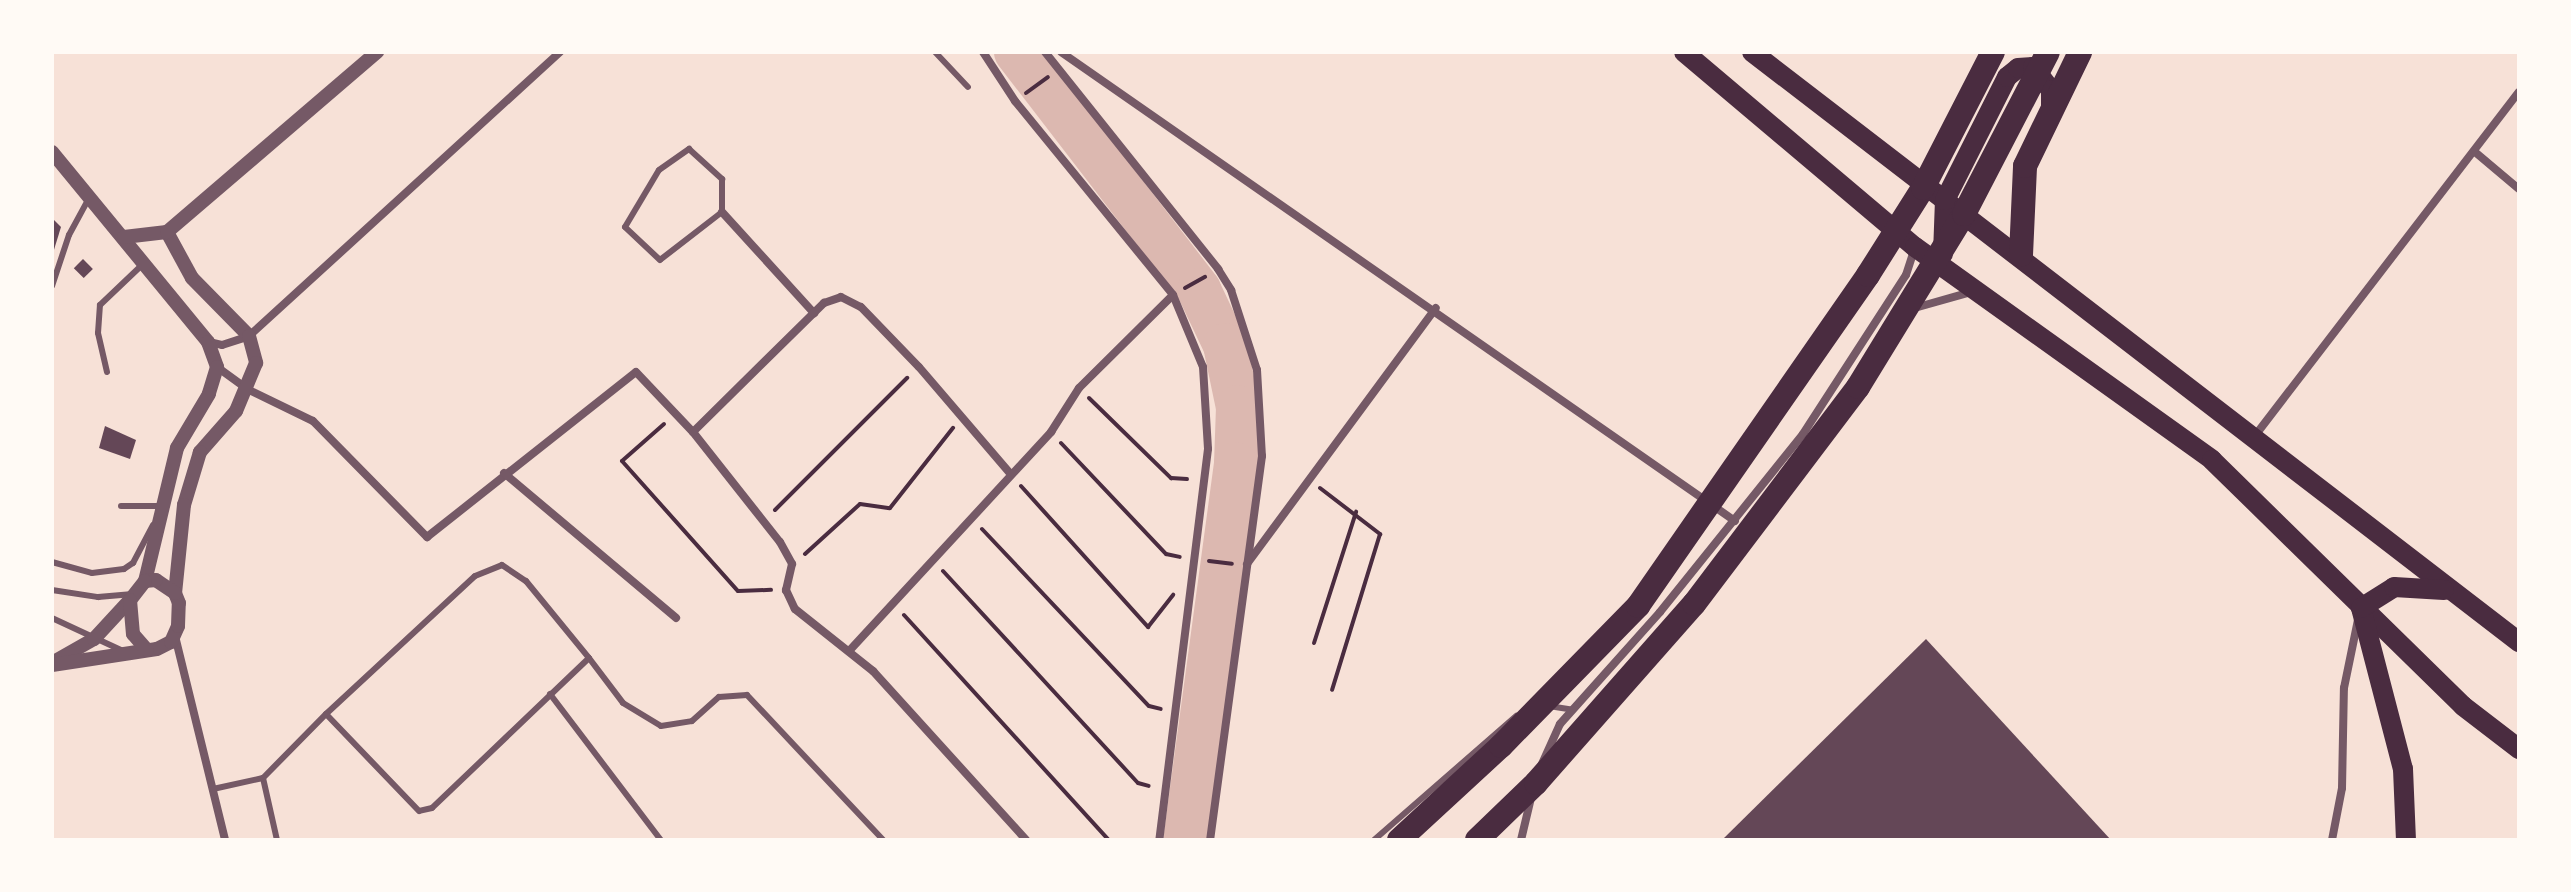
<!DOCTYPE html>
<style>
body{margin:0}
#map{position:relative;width:2571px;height:892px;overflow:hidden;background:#f7e1d7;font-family:"Exo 2",sans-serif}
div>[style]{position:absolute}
.river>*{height:44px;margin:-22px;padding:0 22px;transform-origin:22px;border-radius:22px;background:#dcb8b0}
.building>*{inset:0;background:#644757;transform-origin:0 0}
.path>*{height:4px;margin:-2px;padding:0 2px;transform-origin:2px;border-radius:2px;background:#4a2c40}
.service>*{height:6px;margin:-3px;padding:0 3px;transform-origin:3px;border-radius:3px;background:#755966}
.minor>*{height:8px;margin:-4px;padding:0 4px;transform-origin:4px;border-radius:4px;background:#755966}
.tertiary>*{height:14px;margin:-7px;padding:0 7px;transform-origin:7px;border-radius:7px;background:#755966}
.primary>*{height:20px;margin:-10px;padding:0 10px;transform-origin:10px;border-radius:10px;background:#4a2c40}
.motorway>*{height:24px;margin:-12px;padding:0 12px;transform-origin:12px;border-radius:12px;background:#4a2c40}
span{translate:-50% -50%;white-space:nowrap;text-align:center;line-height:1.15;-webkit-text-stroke:8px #fffaf5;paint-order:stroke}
.frame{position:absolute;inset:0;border:54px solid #fffaf5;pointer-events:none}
</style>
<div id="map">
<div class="river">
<i style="left:1016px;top:52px;width:300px;rotate:52.4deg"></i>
<i style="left:1199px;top:290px;width:61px;rotate:64.7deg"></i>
<i style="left:1225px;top:345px;width:63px;rotate:78.2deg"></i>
<i style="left:1238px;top:407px;width:57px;rotate:92deg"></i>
<i style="left:1236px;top:464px;width:379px;rotate:97.7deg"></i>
</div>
<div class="building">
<i style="clip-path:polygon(52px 218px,61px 227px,53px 253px,52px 253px)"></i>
<i style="left:83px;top:259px;width:14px;height:13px;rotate:45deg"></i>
<i style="clip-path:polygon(105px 426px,136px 440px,130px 459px,99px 448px)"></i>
<i style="clip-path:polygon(1926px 639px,2111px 840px,1722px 840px)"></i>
</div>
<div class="path">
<i style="left:1026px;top:93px;width:27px;rotate:-36deg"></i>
<i style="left:1185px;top:288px;width:23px;rotate:-29deg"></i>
<i style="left:1089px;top:398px;width:115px;rotate:44.3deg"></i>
<i style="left:1171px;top:478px;width:16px;rotate:4deg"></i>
<i style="left:664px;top:424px;width:56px;rotate:138.6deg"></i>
<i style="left:622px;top:461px;width:174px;rotate:48.3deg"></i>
<i style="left:738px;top:591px;width:33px;rotate:-2deg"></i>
<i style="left:1061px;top:443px;width:153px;rotate:46.6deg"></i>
<i style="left:1166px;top:554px;width:14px;rotate:12deg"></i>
<i style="left:1021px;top:486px;width:190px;rotate:48deg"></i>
<i style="left:1148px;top:627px;width:41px;rotate:-52deg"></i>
<i style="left:1320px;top:488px;width:76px;rotate:37.5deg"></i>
<i style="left:1380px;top:534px;width:163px;rotate:107.1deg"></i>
<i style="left:775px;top:510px;width:187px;rotate:-45deg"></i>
<i style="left:982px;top:529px;width:243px;rotate:46.7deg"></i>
<i style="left:1149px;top:706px;width:12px;rotate:14deg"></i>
<i style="left:805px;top:554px;width:74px;rotate:-42.3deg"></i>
<i style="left:860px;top:504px;width:30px;rotate:8deg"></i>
<i style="left:890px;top:508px;width:102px;rotate:-51.8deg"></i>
<i style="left:1209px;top:561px;width:23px;rotate:7deg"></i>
<i style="left:943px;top:571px;width:288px;rotate:47.4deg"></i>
<i style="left:1138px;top:783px;width:11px;rotate:15deg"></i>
<i style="left:904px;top:615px;width:304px;rotate:47.7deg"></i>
<i style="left:1314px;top:643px;width:138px;rotate:-72.2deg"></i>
</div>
<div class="service">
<i style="left:935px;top:52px;width:48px;rotate:46.7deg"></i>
<i style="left:689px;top:149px;width:45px;rotate:42.3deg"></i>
<i style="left:722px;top:179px;width:33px;rotate:90deg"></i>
<i style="left:722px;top:212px;width:78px;rotate:142.3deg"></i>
<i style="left:660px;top:260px;width:48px;rotate:-136.7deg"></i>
<i style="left:625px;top:227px;width:66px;rotate:-59.2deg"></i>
<i style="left:659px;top:170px;width:37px;rotate:-35deg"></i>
<i style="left:52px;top:286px;width:54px;rotate:-71.6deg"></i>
<i style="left:69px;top:235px;width:42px;rotate:-61.6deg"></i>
<i style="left:107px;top:372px;width:40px;rotate:-103deg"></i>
<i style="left:98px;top:333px;width:28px;rotate:-86deg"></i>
<i style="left:100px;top:305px;width:58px;rotate:-43.6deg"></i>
<i style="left:121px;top:506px;width:38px"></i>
<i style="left:52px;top:562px;width:41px;rotate:15.4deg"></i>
<i style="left:92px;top:573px;width:32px;rotate:-7deg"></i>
<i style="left:124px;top:569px;width:11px;rotate:-34deg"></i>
<i style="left:133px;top:563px;width:43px;rotate:-62.2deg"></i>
<i style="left:52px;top:590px;width:47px;rotate:8.7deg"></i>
<i style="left:98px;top:597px;width:35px;rotate:-5deg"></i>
<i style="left:52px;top:618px;width:76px;rotate:24.9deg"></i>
<i style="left:589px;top:658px;width:217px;rotate:136.3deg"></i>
<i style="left:432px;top:808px;width:13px;rotate:167deg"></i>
<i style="left:419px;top:811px;width:134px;rotate:-133.8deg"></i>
<i style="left:326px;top:714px;width:203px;rotate:-42.8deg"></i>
<i style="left:475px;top:576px;width:29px;rotate:-22deg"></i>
<i style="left:502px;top:565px;width:29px;rotate:34deg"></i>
<i style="left:526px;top:581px;width:99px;rotate:50.7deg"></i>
<i style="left:589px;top:658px;width:56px;rotate:52.9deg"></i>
<i style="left:623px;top:703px;width:44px;rotate:31.2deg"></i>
<i style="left:661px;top:726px;width:31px;rotate:-9deg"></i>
<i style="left:692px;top:721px;width:36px;rotate:-42deg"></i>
<i style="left:719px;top:697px;width:28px;rotate:-4deg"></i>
<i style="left:747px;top:695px;width:199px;rotate:46.8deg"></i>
<i style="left:550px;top:694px;width:183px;rotate:52.8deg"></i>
<i style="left:1549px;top:706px;width:24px;rotate:9deg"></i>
<i style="left:263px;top:778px;width:64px;rotate:77.3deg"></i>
<i style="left:213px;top:789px;width:51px;rotate:-12.4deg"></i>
<i style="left:263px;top:778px;width:90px;rotate:-45.5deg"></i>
<i style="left:1374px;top:840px;width:189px;rotate:-41.1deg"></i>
</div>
<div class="minor">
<i style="left:983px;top:52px;width:59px;rotate:56.9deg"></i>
<i style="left:1015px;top:101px;width:250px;rotate:50.8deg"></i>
<i style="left:1173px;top:295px;width:78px;rotate:67.4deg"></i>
<i style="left:1203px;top:367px;width:82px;rotate:86.5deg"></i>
<i style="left:1208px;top:449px;width:394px;rotate:97.1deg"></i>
<i style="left:1045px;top:52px;width:278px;rotate:51.4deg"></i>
<i style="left:1218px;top:269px;width:25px;rotate:58deg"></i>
<i style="left:1231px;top:290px;width:84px;rotate:72deg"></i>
<i style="left:1257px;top:370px;width:86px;rotate:86.7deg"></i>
<i style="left:1262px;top:456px;width:388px;rotate:97.7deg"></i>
<i style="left:1061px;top:52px;width:821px;rotate:34.83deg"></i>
<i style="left:2475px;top:152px;width:57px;rotate:40.1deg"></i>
<i style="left:722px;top:212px;width:137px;rotate:47.7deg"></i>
<i style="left:1911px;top:309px;width:62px;rotate:-15.8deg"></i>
<i style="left:209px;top:342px;width:13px;rotate:13deg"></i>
<i style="left:222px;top:345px;width:28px;rotate:-18deg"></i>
<i style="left:249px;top:336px;width:421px;rotate:-42.4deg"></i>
<i style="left:217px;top:367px;width:37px;rotate:36deg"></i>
<i style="left:247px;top:389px;width:73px;rotate:25.9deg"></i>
<i style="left:313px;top:421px;width:163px;rotate:45.5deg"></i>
<i style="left:427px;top:537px;width:266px;rotate:-38.3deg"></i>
<i style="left:636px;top:372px;width:83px;rotate:46.5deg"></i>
<i style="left:693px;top:432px;width:140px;rotate:51.7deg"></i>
<i style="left:780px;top:542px;width:25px;rotate:61deg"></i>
<i style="left:792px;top:564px;width:27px;rotate:103deg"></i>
<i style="left:786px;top:590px;width:21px;rotate:65deg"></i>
<i style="left:795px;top:609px;width:100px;rotate:38.5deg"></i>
<i style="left:873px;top:671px;width:228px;rotate:47.8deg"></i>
<i style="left:693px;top:432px;width:184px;rotate:-44.6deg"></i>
<i style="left:824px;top:303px;width:18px;rotate:-19deg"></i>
<i style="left:841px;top:297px;width:22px;rotate:27deg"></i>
<i style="left:861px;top:307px;width:83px;rotate:46deg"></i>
<i style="left:919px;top:367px;width:138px;rotate:49.4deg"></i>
<i style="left:2254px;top:437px;width:435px;rotate:-52.5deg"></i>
<i style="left:504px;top:473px;width:225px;rotate:40.1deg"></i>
<i style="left:1247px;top:564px;width:318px;rotate:-53.6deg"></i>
<i style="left:175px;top:636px;width:210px;rotate:76.2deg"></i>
<i style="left:850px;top:650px;width:297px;rotate:-47.3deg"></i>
<i style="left:1051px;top:432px;width:52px;rotate:-57.5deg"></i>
<i style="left:1079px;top:388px;width:132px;rotate:-44.7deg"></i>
<i style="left:1541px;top:766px;width:46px;rotate:-65.7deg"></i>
<i style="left:1560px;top:724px;width:150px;rotate:-48.2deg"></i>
<i style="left:1660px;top:612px;width:228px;rotate:-51.2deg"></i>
<i style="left:1803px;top:434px;width:189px;rotate:-57.1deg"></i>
<i style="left:1906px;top:275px;width:28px;rotate:-72deg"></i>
<i style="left:1521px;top:840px;width:43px;rotate:-76.6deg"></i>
<i style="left:2332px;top:840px;width:53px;rotate:-79.1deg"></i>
<i style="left:2342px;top:788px;width:100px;rotate:-88.9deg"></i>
<i style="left:2344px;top:688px;width:69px;rotate:-78.4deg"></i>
</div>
<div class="tertiary">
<i style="left:52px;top:152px;width:246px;rotate:50.6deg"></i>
<i style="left:208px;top:342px;width:27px;rotate:70deg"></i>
<i style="left:217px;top:367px;width:28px;rotate:107deg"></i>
<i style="left:209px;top:394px;width:63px;rotate:120.7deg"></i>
<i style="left:177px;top:448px;width:137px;rotate:103.5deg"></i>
<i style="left:167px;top:232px;width:52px;rotate:61.5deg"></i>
<i style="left:192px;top:278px;width:81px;rotate:45.5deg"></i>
<i style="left:249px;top:336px;width:28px;rotate:75deg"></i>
<i style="left:256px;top:363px;width:52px;rotate:112.6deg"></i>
<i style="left:236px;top:411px;width:55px;rotate:131.3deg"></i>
<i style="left:200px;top:452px;width:55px;rotate:106.8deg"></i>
<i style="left:184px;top:505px;width:88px;rotate:95.8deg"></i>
<i style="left:124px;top:237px;width:43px;rotate:-6.6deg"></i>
<i style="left:167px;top:232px;width:277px;rotate:-40.6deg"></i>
<i style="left:57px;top:660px;width:43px;rotate:-29.6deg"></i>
<i style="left:94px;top:639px;width:53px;rotate:-47.3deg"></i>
<i style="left:52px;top:665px;width:106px;rotate:-8.7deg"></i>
<i style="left:157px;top:649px;width:16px;rotate:-27deg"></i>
<i style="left:171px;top:642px;width:17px;rotate:-66deg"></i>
<i style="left:178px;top:626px;width:23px;rotate:-88deg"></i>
<i style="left:179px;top:603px;width:11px;rotate:-112deg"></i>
<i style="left:175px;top:593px;width:23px;rotate:-146deg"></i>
<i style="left:156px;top:580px;width:11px;rotate:175deg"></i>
<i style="left:145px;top:581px;width:24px;rotate:128deg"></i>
<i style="left:130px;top:600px;width:34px;rotate:85deg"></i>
<i style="left:133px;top:634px;width:21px;rotate:49deg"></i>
</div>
<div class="primary">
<i style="left:1684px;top:52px;width:302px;rotate:40.2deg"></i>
<i style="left:1915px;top:247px;width:365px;rotate:35.6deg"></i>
<i style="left:2212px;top:460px;width:351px;rotate:44.4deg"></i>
<i style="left:2463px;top:706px;width:71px;rotate:37.5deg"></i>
<i style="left:1752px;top:52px;width:968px;rotate:37.57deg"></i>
<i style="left:1943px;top:254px;width:54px;rotate:-87.9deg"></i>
<i style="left:1945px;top:200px;width:138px;rotate:-63.2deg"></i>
<i style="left:2007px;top:77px;width:14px;rotate:-39deg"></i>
<i style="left:2018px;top:68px;width:15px;rotate:-4deg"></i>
<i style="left:2033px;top:67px;width:29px;rotate:52deg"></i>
<i style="left:2051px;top:90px;width:21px;rotate:90deg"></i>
<i style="left:2361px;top:608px;width:166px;rotate:75.4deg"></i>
<i style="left:2403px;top:769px;width:71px;rotate:87.6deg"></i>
<i style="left:2361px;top:608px;width:39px;rotate:-32deg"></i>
<i style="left:2394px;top:587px;width:50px;rotate:3.4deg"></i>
</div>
<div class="motorway">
<i style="left:2021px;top:255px;width:89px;rotate:-87.4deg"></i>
<i style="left:2025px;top:166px;width:127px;rotate:-64.2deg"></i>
<i style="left:1399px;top:840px;width:139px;rotate:-42.7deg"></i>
<i style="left:1501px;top:746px;width:196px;rotate:-45.6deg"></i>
<i style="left:1638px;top:606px;width:403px;rotate:-55.2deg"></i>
<i style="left:1868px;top:275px;width:103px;rotate:-57.7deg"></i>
<i style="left:1923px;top:188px;width:153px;rotate:-62.8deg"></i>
<i style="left:1477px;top:840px;width:82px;rotate:-44deg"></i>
<i style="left:1536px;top:783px;width:239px;rotate:-48.6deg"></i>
<i style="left:1694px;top:604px;width:272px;rotate:-52.9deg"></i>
<i style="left:1858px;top:387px;width:203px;rotate:-58.5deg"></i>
<i style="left:1964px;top:214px;width:182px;rotate:-62.6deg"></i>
</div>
<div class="frame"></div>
</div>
